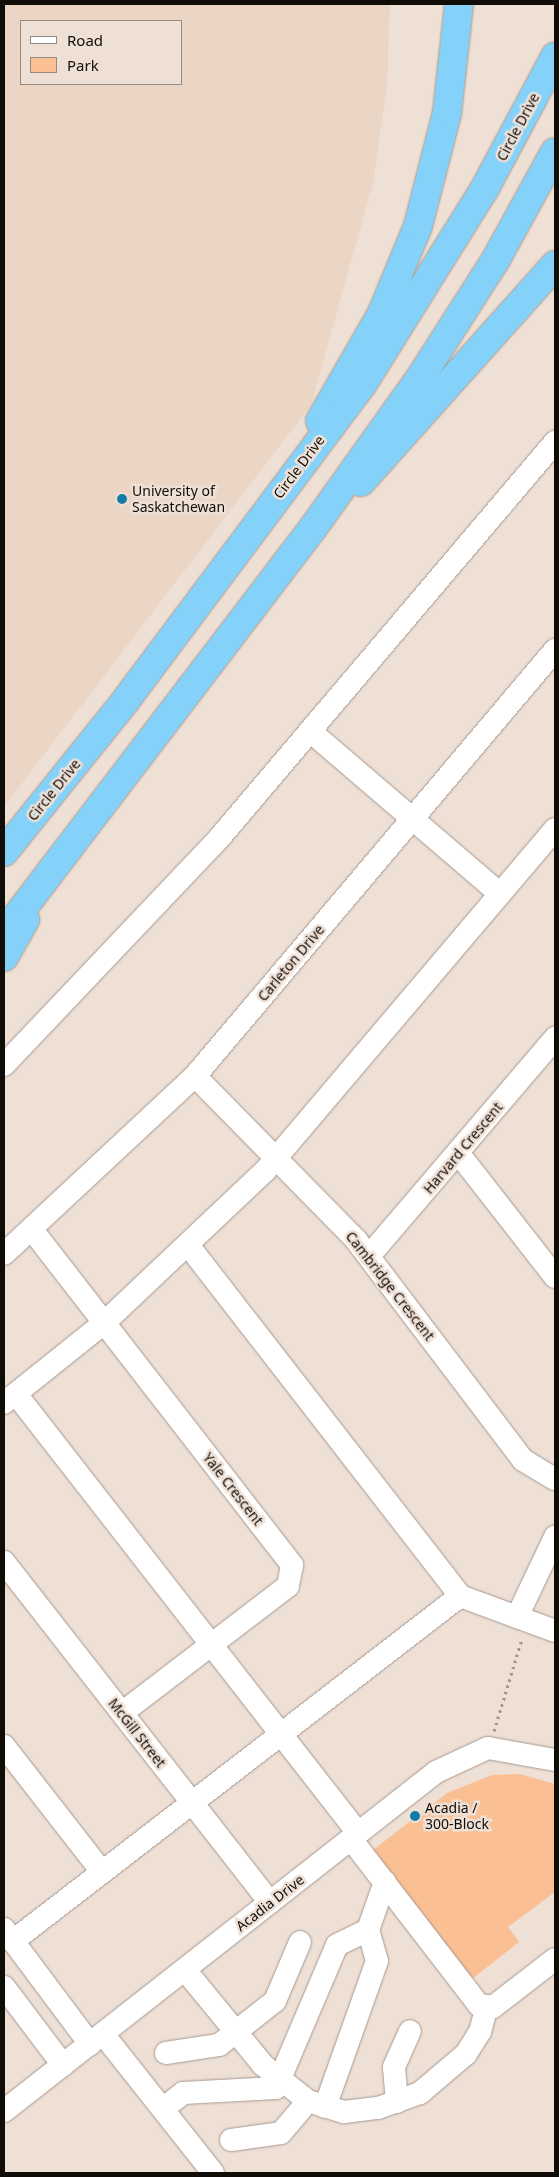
<!DOCTYPE html>
<style>
body{margin:0}
#map{position:relative;width:559px;height:2177px;overflow:hidden;background:#efe0d6;font-family:"Noto Sans",sans-serif}
div>[style]{position:absolute}
.built>*{inset:0;background:#ebd6c6}
.green>*{inset:0;background:#fabf93}
.path>*{height:3px;margin-top:-1.5px;transform-origin:0;background:repeating-linear-gradient(90deg,#9f948c 0 2.5px,transparent 0 6.5px)}
.roads{filter:drop-shadow(0 0 1px #a6998f) drop-shadow(0 0 1px #a6998f)}
.minor>*{height:22px;margin:-11px;padding:0 11px;transform-origin:11px;border-radius:11px;background:#fff}
.highway>*{height:28px;margin:-14px;padding:0 14px;transform-origin:14px;border-radius:14px;background:#84d2fa}
.dots>*{width:14px;height:14px;translate:-50% -50%;box-sizing:border-box;border:2px solid #efe0d6;border-radius:50%}
span{translate:-50% -50%;white-space:nowrap;text-align:center;line-height:1.15;-webkit-text-stroke:5px #efe0d6;paint-order:stroke}
.street-label{font-size:14px;color:#100c08}
.poi-label{font-size:14px;color:#100c08}
.left{translate:0 -50%;text-align:left}
.frame{position:absolute;inset:0;border:5px solid #100c08;pointer-events:none}
.legend{position:absolute;left:20px;top:20px;width:162px;height:65px;box-sizing:border-box;background:#efe0d6;border:1px solid #968b84;margin:0;padding:6px 9px;list-style:none;font-size:15px;color:#100c08}
.legend li{display:flex;align-items:center;gap:10px;height:25px}
.legend b{width:25px;border:1px solid #968b84}
</style>
<div id="map">
<div class="built">
<i style="clip-path:polygon(evenodd,4px 4px,390px 4px,387px 85px,373px 183px,311px 405px,4px 807px,4px 4px,21px 21px,181px 21px,181px 84px,21px 84px,21px 21px)"></i>
</div>
<div class="green">
<i style="clip-path:polygon(520px 1774px,555px 1784px,555px 1892px,508px 1927px,519px 1942px,472px 1979px,373px 1850px,447px 1793px,492px 1775px)"></i>
</div>
<div class="path">
<i style="left:494px;top:1731px;width:96px;rotate:-73.1deg"></i>
</div>
<div class="roads">
<div class="minor">
<i style="left:310px;top:731px;width:250px;rotate:40.6deg"></i>
<i style="left:4px;top:1065px;width:315px;rotate:-46.5deg"></i>
<i style="left:221px;top:836px;width:517px;rotate:-49.71deg"></i>
<i style="left:195px;top:1076px;width:230px;rotate:45.5deg"></i>
<i style="left:356px;top:1240px;width:276px;rotate:52.8deg"></i>
<i style="left:523px;top:1460px;width:37px;rotate:31deg"></i>
<i style="left:459px;top:1154px;width:156px;rotate:52deg"></i>
<i style="left:33px;top:1231px;width:423px;rotate:52.2deg"></i>
<i style="left:292px;top:1565px;width:21px;rotate:101deg"></i>
<i style="left:288px;top:1586px;width:209px;rotate:142.6deg"></i>
<i style="left:188px;top:1245px;width:444px;rotate:52.2deg"></i>
<i style="left:460px;top:1596px;width:101px;rotate:20.2deg"></i>
<i style="left:4px;top:1254px;width:261px;rotate:-43deg"></i>
<i style="left:195px;top:1076px;width:558px;rotate:-49.8deg"></i>
<i style="left:369px;top:1256px;width:287px;rotate:-49.5deg"></i>
<i style="left:16px;top:1394px;width:556px;rotate:52.08deg"></i>
<i style="left:4px;top:1403px;width:128px;rotate:-38.7deg"></i>
<i style="left:104px;top:1323px;width:221px;rotate:-43.4deg"></i>
<i style="left:265px;top:1171px;width:448px;rotate:-49.7deg"></i>
<i style="left:4px;top:1562px;width:432px;rotate:52deg"></i>
<i style="left:517px;top:1617px;width:89px;rotate:-64.6deg"></i>
<i style="left:4px;top:1746px;width:160px;rotate:52.1deg"></i>
<i style="left:351px;top:1839px;width:210px;rotate:52.4deg"></i>
<i style="left:479px;top:2005px;width:14px;rotate:8deg"></i>
<i style="left:493px;top:2007px;width:78px;rotate:-37.7deg"></i>
<i style="left:4px;top:1929px;width:144px;rotate:53.2deg"></i>
<i style="left:13px;top:1941px;width:565px;rotate:-37.66deg"></i>
<i style="left:185px;top:1970px;width:123px;rotate:50.6deg"></i>
<i style="left:263px;top:2065px;width:58px;rotate:38.7deg"></i>
<i style="left:308px;top:2101px;width:38px;rotate:17deg"></i>
<i style="left:344px;top:2112px;width:34px;rotate:-7deg"></i>
<i style="left:378px;top:2108px;width:45px;rotate:-19.7deg"></i>
<i style="left:420px;top:2093px;width:60px;rotate:-40.3deg"></i>
<i style="left:466px;top:2054px;width:26px;rotate:-58deg"></i>
<i style="left:480px;top:2032px;width:27px;rotate:-75deg"></i>
<i style="left:4px;top:1987px;width:98px;rotate:52.9deg"></i>
<i style="left:103px;top:2034px;width:177px;rotate:51.6deg"></i>
<i style="left:166px;top:2053px;width:54px;rotate:-8.6deg"></i>
<i style="left:219px;top:2045px;width:71px;rotate:-38.2deg"></i>
<i style="left:275px;top:2001px;width:64px;rotate:-67deg"></i>
<i style="left:397px;top:2102px;width:35px;rotate:-95deg"></i>
<i style="left:394px;top:2067px;width:39px;rotate:-66deg"></i>
<i style="left:325px;top:2107px;width:155px;rotate:-70.4deg"></i>
<i style="left:377px;top:1961px;width:32px;rotate:-106deg"></i>
<i style="left:164px;top:2108px;width:24px;rotate:-38deg"></i>
<i style="left:183px;top:2093px;width:93px;rotate:-3.1deg"></i>
<i style="left:276px;top:2088px;width:155px;rotate:-66.9deg"></i>
<i style="left:337px;top:1945px;width:34px;rotate:-26deg"></i>
<i style="left:368px;top:1930px;width:51px;rotate:-70.5deg"></i>
<i style="left:4px;top:2111px;width:549px;rotate:-38.12deg"></i>
<i style="left:436px;top:1772px;width:57px;rotate:-24.8deg"></i>
<i style="left:488px;top:1748px;width:68px;rotate:10.2deg"></i>
<i style="left:231px;top:2140px;width:50px;rotate:-8deg"></i>
<i style="left:281px;top:2133px;width:42px;rotate:-49.8deg"></i>
</div>
<div class="highway">
<i style="left:320px;top:421px;width:125px;rotate:-60.1deg"></i>
<i style="left:382px;top:313px;width:94px;rotate:-67.5deg"></i>
<i style="left:418px;top:226px;width:117px;rotate:-75.6deg"></i>
<i style="left:447px;top:113px;width:110px;rotate:-83.7deg"></i>
<i style="left:361px;top:482px;width:291px;rotate:-48.2deg"></i>
<i style="left:4px;top:852px;width:195px;rotate:-51.2deg"></i>
<i style="left:126px;top:700px;width:394px;rotate:-53.2deg"></i>
<i style="left:362px;top:385px;width:232px;rotate:-58deg"></i>
<i style="left:485px;top:188px;width:149px;rotate:-61.9deg"></i>
<i style="left:4px;top:933px;width:509px;rotate:-52.66deg"></i>
<i style="left:313px;top:528px;width:188px;rotate:-54.5deg"></i>
<i style="left:422px;top:375px;width:135px;rotate:-57.4deg"></i>
<i style="left:495px;top:261px;width:124px;rotate:-61.2deg"></i>
<i style="left:4px;top:957px;width:43px;rotate:-60.4deg"></i>
</div>
</div>
<div class="dots">
<i style="left:122px;top:499px;background:#137ca6"></i>
<i style="left:415px;top:1816px;background:#137ca6"></i>
</div>
<div class="street-label">
<span style="left:518px;top:127px;rotate:-62deg">Circle Drive</span>
<span style="left:299px;top:467px;rotate:-53deg">Circle Drive</span>
<span style="left:54px;top:790px;rotate:-51deg">Circle Drive</span>
<span style="left:291px;top:963px;rotate:-50deg">Carleton Drive</span>
<span style="left:463px;top:1148px;rotate:-50deg">Harvard Crescent</span>
<span style="left:390px;top:1286px;rotate:52deg">Cambridge Crescent</span>
<span style="left:233px;top:1489px;rotate:52deg">Yale Crescent</span>
<span style="left:137px;top:1733px;rotate:52deg">McGill Street</span>
<span style="left:270px;top:1903px;rotate:-38deg">Acadia Drive</span>
</div>
<div class="poi-label">
<span class="left" style="left:132px;top:499px">University of<br>Saskatchewan</span>
<span class="left" style="left:425px;top:1816px">Acadia /<br>300-Block</span>
</div>
<div class="frame"></div>
<ul class="legend">
<li><b style="height:6px;background:#fff"></b>Road</li>
<li><b style="height:14px;background:#fabf93"></b>Park</li>
</ul>
</div>
